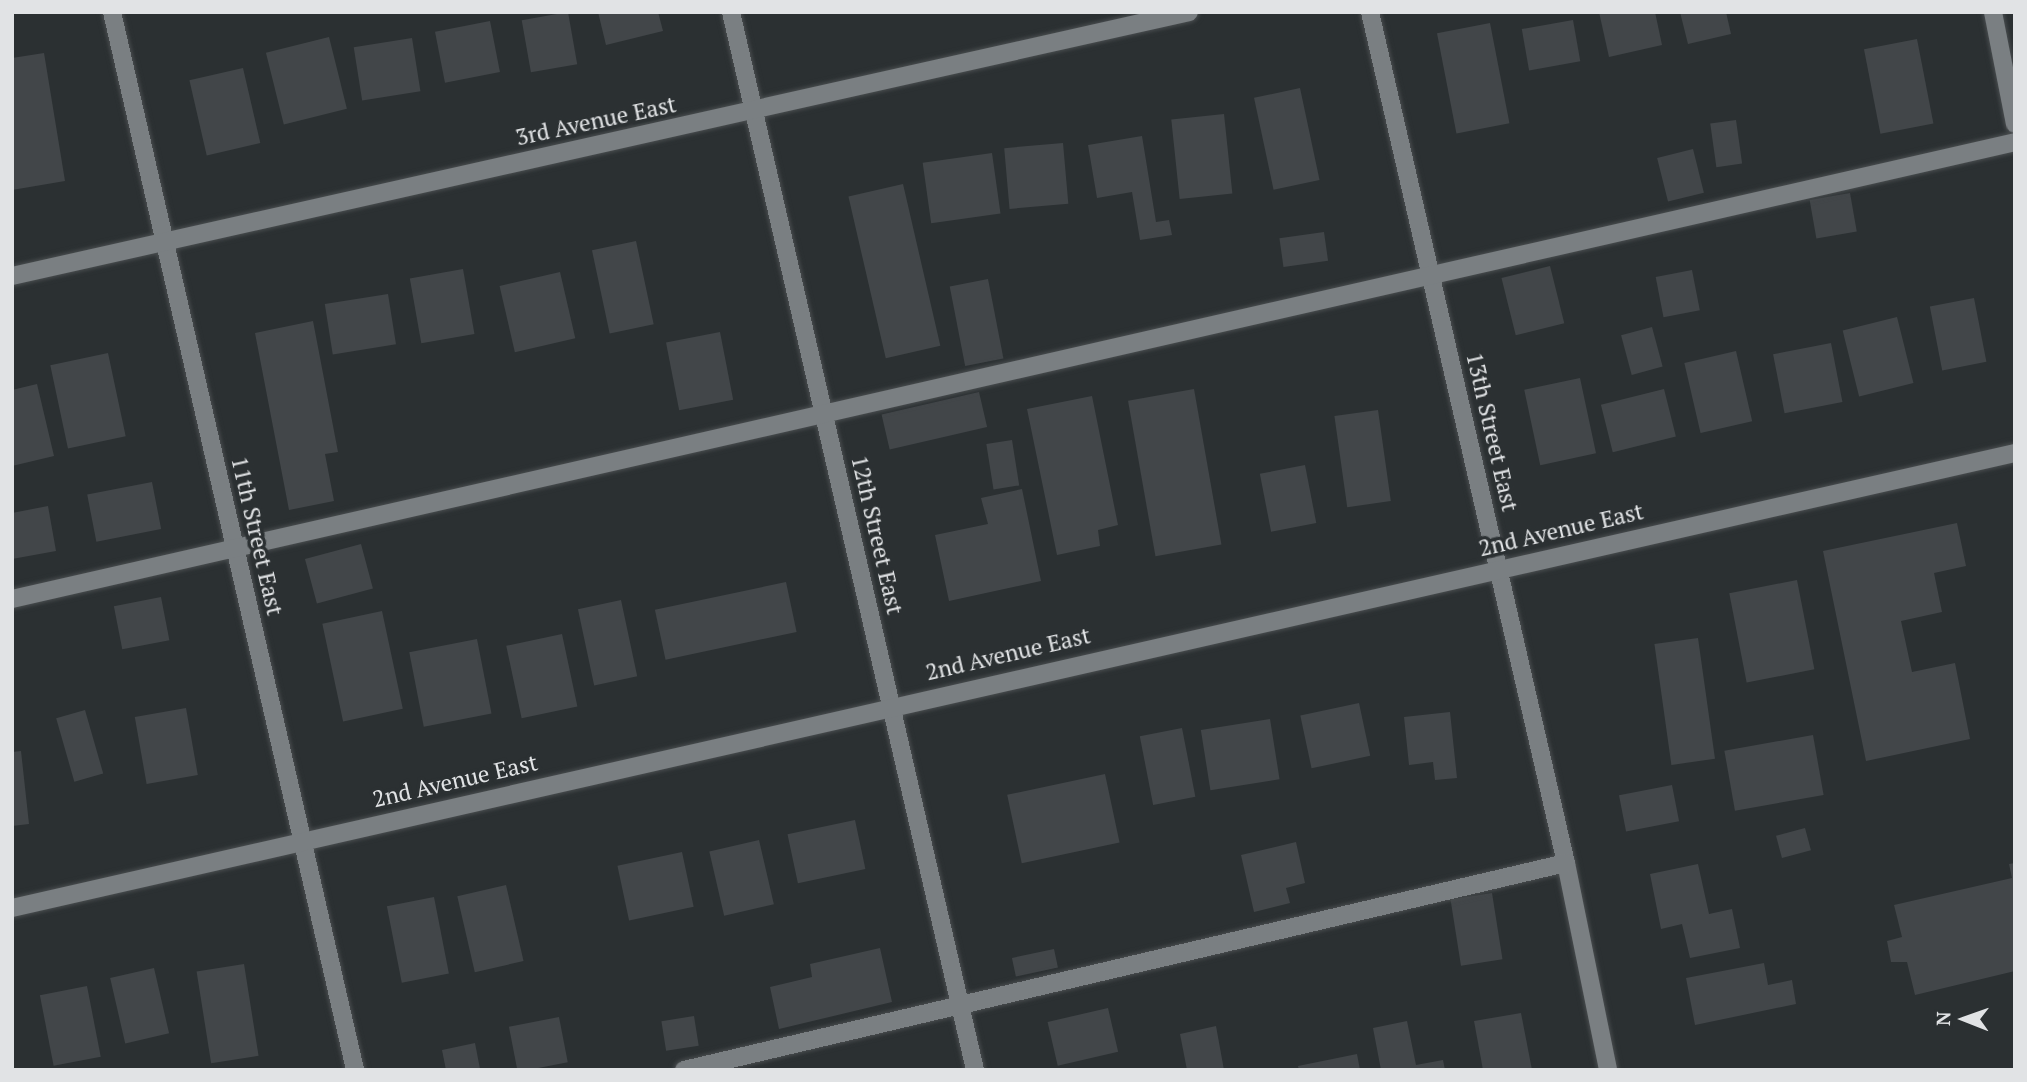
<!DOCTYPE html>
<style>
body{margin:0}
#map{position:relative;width:2027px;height:1082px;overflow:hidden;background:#2b3032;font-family:"PT Serif",serif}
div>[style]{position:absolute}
.building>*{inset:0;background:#424649;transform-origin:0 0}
.roads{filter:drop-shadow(0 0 2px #494d4f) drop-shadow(0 0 2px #494d4f)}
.minor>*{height:18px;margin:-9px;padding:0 9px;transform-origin:9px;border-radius:9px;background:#7a7f82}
span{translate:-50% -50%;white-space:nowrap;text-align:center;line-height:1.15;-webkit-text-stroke:7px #2b3032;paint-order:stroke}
.street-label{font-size:23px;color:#e1e3e5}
.frame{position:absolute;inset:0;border:14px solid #e1e3e5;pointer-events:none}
.north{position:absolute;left:1929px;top:984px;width:70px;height:70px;-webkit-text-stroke:5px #2b3032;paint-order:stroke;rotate:271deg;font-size:19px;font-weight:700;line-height:28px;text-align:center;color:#e1e3e5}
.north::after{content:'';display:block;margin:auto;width:24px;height:32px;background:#e1e3e5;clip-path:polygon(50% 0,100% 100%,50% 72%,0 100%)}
</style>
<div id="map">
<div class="building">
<i style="left:568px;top:12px;width:53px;height:47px;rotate:80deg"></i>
<i style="clip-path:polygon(598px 12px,658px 12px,663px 31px,606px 45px)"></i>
<i style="clip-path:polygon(1599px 12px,1655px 12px,1662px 45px,1609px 57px)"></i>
<i style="clip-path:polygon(1680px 12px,1726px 12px,1731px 34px,1688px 44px)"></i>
<i style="left:1573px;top:20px;width:42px;height:52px;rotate:80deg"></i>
<i style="left:490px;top:21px;width:52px;height:56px;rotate:79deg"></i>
<i style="left:1490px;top:23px;width:102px;height:54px;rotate:79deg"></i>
<i style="left:329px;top:37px;width:74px;height:65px;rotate:76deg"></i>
<i style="left:412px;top:38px;width:54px;height:59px;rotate:81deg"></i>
<i style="left:1917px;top:39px;width:86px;height:54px;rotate:79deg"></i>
<i style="clip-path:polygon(44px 53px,65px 181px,12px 190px,12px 58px)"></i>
<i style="left:243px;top:68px;width:77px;height:55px;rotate:77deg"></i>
<i style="left:1300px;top:88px;width:94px;height:47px;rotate:78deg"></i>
<i style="left:1224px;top:114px;width:80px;height:53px;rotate:84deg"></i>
<i style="left:1736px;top:120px;width:44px;height:26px;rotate:82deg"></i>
<i style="clip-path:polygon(1142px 136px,1156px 222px,1169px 220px,1172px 235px,1140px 240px,1132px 192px,1097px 198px,1088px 145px)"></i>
<i style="left:1063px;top:143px;width:61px;height:59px;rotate:85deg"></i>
<i style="left:1693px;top:149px;width:45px;height:37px;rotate:76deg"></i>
<i style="left:992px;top:153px;width:61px;height:70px;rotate:82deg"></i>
<i style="left:903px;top:184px;width:166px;height:56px;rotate:77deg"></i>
<i style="left:1850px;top:193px;width:39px;height:41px;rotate:80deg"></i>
<i style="left:1324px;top:232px;width:29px;height:45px;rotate:82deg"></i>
<i style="left:636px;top:241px;width:85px;height:45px;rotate:78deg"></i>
<i style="left:1550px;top:266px;width:59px;height:50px;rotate:76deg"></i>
<i style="left:463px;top:269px;width:66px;height:54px;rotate:80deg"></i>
<i style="left:1692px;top:270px;width:41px;height:37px;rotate:79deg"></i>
<i style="left:560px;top:272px;width:68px;height:62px;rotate:77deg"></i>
<i style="left:988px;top:279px;width:81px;height:39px;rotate:79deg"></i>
<i style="left:388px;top:294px;width:51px;height:64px;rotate:81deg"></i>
<i style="left:1974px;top:298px;width:65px;height:45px;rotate:79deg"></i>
<i style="left:1897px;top:317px;width:68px;height:56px;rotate:76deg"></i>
<i style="clip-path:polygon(313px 321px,338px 452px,325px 454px,334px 501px,289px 510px,255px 333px)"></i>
<i style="left:1652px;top:327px;width:41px;height:32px;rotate:75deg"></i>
<i style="left:720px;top:332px;width:69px;height:55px;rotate:79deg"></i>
<i style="left:1831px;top:343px;width:60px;height:59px;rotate:79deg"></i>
<i style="left:1736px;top:351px;width:72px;height:53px;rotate:77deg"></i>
<i style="left:108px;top:353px;width:85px;height:59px;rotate:78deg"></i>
<i style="left:1580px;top:378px;width:77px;height:57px;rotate:78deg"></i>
<i style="clip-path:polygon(37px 384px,54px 456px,12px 466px,12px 390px)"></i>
<i style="left:1194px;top:389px;width:158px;height:67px;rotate:80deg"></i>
<i style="left:1664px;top:389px;width:49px;height:65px;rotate:76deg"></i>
<i style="left:979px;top:392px;width:36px;height:100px;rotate:77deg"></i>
<i style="clip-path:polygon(1092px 396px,1118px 525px,1098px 530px,1100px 546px,1057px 555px,1027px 409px)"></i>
<i style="left:1378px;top:410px;width:92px;height:44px;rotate:82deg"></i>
<i style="left:1012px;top:440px;width:46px;height:26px;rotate:81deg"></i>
<i style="left:1305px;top:465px;width:59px;height:46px;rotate:79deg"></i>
<i style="left:152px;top:482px;width:48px;height:66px;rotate:79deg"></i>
<i style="clip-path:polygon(1022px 489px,1041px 581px,949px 601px,935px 535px,988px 524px,981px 498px)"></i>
<i style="clip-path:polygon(48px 506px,56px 551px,12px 559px,12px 513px)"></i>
<i style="clip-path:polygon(1957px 523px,1966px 566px,1934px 573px,1942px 612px,1901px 621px,1912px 672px,1955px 663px,1970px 739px,1866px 761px,1823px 551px)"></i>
<i style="left:361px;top:544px;width:46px;height:58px;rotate:75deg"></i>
<i style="left:1797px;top:580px;width:91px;height:69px;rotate:79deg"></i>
<i style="left:786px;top:582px;width:51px;height:134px;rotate:78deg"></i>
<i style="left:161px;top:597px;width:44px;height:48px;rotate:79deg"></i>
<i style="left:621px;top:600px;width:78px;height:44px;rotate:78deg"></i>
<i style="left:382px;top:611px;width:100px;height:61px;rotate:78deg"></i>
<i style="left:562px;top:634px;width:74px;height:57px;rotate:78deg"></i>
<i style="left:1698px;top:638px;width:122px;height:44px;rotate:82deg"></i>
<i style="left:477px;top:639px;width:76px;height:69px;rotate:79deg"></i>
<i style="left:1359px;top:703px;width:54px;height:60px;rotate:78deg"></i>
<i style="left:186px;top:708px;width:68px;height:52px;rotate:80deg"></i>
<i style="left:85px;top:710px;width:66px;height:30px;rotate:74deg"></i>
<i style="clip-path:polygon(1450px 712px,1457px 778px,1435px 780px,1433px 762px,1409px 765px,1404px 717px)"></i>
<i style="left:1270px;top:719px;width:61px;height:70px;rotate:81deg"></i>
<i style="left:1182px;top:728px;width:70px;height:43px;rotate:79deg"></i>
<i style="left:1813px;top:735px;width:61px;height:90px;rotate:80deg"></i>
<i style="clip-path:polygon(21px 751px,29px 824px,12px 826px,12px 752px)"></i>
<i style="left:1105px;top:774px;width:70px;height:100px;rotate:78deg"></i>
<i style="left:1672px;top:785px;width:37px;height:54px;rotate:79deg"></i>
<i style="left:855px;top:820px;width:50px;height:69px;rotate:78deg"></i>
<i style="left:1805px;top:828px;width:23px;height:30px;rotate:75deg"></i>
<i style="left:759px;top:840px;width:66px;height:51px;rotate:77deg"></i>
<i style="clip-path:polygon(1296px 842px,1305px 883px,1286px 888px,1290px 903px,1254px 912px,1241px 855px)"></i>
<i style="left:682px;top:852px;width:56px;height:66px;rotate:78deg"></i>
<i style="clip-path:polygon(2015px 863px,2015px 971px,1915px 995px,1907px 962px,1891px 962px,1887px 941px,1902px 937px,1894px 905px,2012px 878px,2009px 864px)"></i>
<i style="clip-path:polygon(1698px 864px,1709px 914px,1732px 909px,1740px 948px,1690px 958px,1682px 924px,1661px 929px,1650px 874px)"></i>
<i style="left:506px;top:885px;width:78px;height:50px;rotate:77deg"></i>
<i style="left:1492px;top:893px;width:67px;height:42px;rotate:81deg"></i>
<i style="left:434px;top:897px;width:78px;height:48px;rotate:79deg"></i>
<i style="clip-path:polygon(880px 948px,892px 1002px,779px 1029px,770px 987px,812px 977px,810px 964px)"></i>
<i style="left:1054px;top:949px;width:19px;height:43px;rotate:78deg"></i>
<i style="clip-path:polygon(1764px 963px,1768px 985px,1792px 980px,1796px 1004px,1695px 1025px,1686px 978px)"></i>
<i style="left:244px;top:964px;width:93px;height:48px;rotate:81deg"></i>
<i style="left:154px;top:968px;width:67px;height:45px;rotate:77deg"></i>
<i style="left:87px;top:986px;width:72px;height:48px;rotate:79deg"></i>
<i style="left:1108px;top:1008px;width:45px;height:62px;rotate:77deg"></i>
<i style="clip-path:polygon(1521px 1013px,1532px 1070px,1483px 1070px,1474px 1021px)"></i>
<i style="left:694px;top:1016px;width:30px;height:33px;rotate:81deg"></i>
<i style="left:559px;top:1017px;width:46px;height:51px;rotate:79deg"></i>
<i style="clip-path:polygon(1407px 1021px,1416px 1065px,1443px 1060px,1445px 1070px,1381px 1070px,1373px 1028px)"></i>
<i style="clip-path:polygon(1216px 1026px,1224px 1070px,1187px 1070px,1180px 1034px)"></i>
<i style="clip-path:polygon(475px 1043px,480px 1069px,446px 1070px,442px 1050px)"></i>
<i style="clip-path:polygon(1357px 1054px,1360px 1070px,1299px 1070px,1298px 1066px)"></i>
</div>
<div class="roads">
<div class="minor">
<i style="left:112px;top:12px;width:1086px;rotate:77.06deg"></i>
<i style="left:731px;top:12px;width:1086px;rotate:77.01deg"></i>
<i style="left:1370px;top:12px;width:873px;rotate:77.03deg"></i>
<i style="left:1566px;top:863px;width:211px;rotate:78.5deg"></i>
<i style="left:1993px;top:12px;width:114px;rotate:78.9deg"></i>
<i style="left:12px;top:276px;width:1206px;rotate:-12.64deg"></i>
<i style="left:12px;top:599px;width:2054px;rotate:-12.85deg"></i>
<i style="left:12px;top:908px;width:2054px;rotate:-12.8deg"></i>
<i style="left:684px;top:1070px;width:906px;rotate:-13.21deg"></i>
</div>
</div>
<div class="street-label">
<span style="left:596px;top:121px;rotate:-12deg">3rd Avenue East</span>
<span style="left:1492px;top:432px;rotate:77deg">13th Street East</span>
<span style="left:1561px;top:530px;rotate:-13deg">2nd Avenue East</span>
<span style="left:877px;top:535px;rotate:77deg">12th Street East</span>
<span style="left:257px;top:536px;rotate:77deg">11th Street East</span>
<span style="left:1008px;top:654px;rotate:-13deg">2nd Avenue East</span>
<span style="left:455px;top:781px;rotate:-13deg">2nd Avenue East</span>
</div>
<div class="frame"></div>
<div class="north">N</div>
</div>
